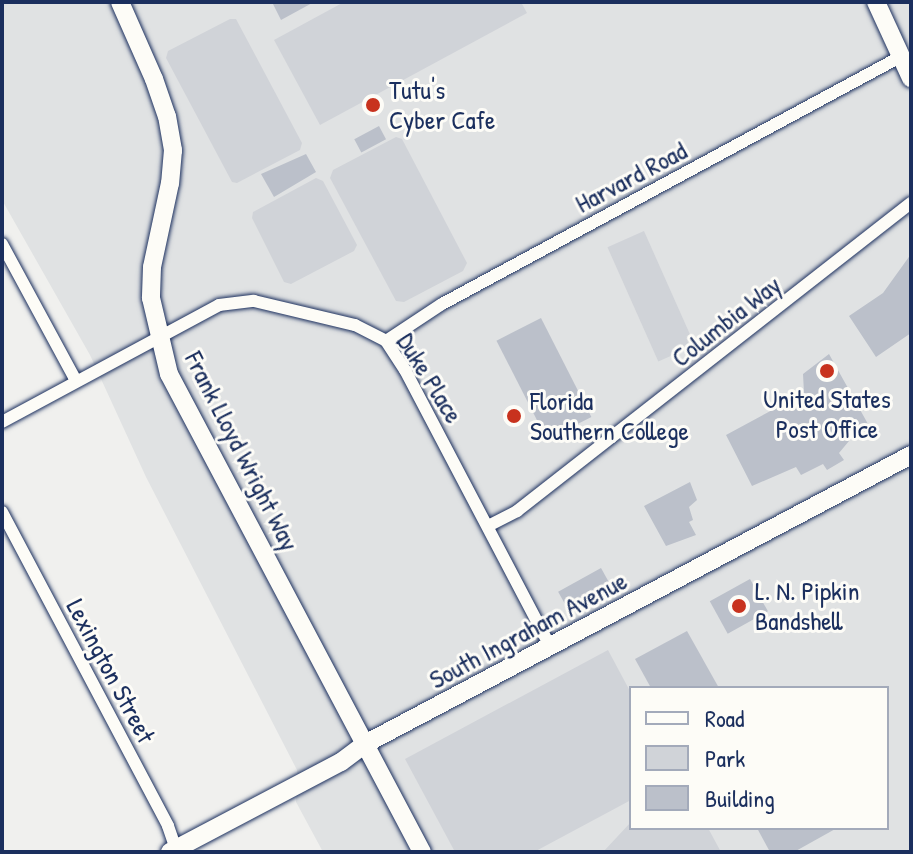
<!DOCTYPE html>
<style>
body{margin:0}
#map{position:relative;width:913px;height:854px;overflow:hidden;background:#f0f0ee;font-family:"Patrick Hand",sans-serif}
div>[style]{position:absolute}
.built>*{inset:0;background:#e0e2e3}
.green>*{inset:0;background:#d0d3d8;transform-origin:0 0}
.building>*{inset:0;background:#bbc0ca;transform-origin:0 0}
.roads{filter:drop-shadow(0 0 2px #1b2f5e) drop-shadow(0 0 2px #1b2f5e)}
.street>*{height:12px;margin:-6px;padding:0 6px;transform-origin:6px;border-radius:6px;background:#fdfcf7}
.secondary>*{height:18px;margin:-9px;padding:0 9px;transform-origin:9px;border-radius:9px;background:#fdfcf7}
.dots>*{width:22px;height:22px;translate:-50% -50%;box-sizing:border-box;border:4px solid #fdfcf7;border-radius:50%}
span{translate:-50% -50%;white-space:nowrap;text-align:center;line-height:1.15;-webkit-text-stroke:6px #fdfcf7;paint-order:stroke}
.poi-label{font-size:26px;color:#1b2f5e}
.left{translate:0 -50%;text-align:left}
.street-label{font-size:26px;color:#1b2f5e}
.frame{position:absolute;inset:0;border:4px solid #1b2f5e;pointer-events:none}
.legend{position:absolute;left:629px;top:686px;width:260px;height:144px;box-sizing:border-box;background:#fdfcf7;border:2px solid #a3aaba;margin:0;padding:10px 14px;list-style:none;font-size:24px;color:#1b2f5e}
.legend li{display:flex;align-items:center;gap:16px;height:40px}
.legend b{width:40px;border:2px solid #a3aaba}
</style>
<div id="map">
<div class="built">
<i style="clip-path:polygon(evenodd,2px 2px,911px 2px,911px 852px,323px 852px,296px 802px,297px 770px,146px 477px,90px 355px,2px 200px,2px 2px,631px 688px,887px 688px,887px 828px,631px 828px,631px 688px)"></i>
</div>
<div class="green">
<i style="clip-path:polygon(344px 2px,521px 2px,527px 13px,320px 125px,274px 40px)"></i>
<i style="clip-path:polygon(230px 19px,236px 19px,302px 143px,300px 150px,237px 183px,232px 182px,166px 58px,168px 51px)"></i>
<i style="clip-path:polygon(396px 137px,402px 139px,467px 263px,463px 271px,404px 302px,396px 301px,330px 178px,333px 170px)"></i>
<i style="clip-path:polygon(316px 178px,323px 181px,357px 245px,354px 251px,291px 284px,284px 282px,252px 218px,253px 212px)"></i>
<i style="left:644px;top:231px;width:125px;height:40px;rotate:66deg"></i>
<i style="clip-path:polygon(608px 650px,631px 693px,631px 800px,534px 852px,455px 852px,405px 759px)"></i>
<i style="clip-path:polygon(631px 822px,631px 828px,708px 828px,721px 852px,603px 852px)"></i>
</div>
<div class="building">
<i style="clip-path:polygon(272px 2px,314px 2px,281px 20px)"></i>
<i style="left:379px;top:126px;width:15px;height:28px;rotate:62deg"></i>
<i style="clip-path:polygon(306px 154px,316px 172px,274px 197px,261px 174px)"></i>
<i style="clip-path:polygon(911px 254px,911px 333px,876px 357px,849px 316px,883px 293px)"></i>
<i style="left:541px;top:318px;width:111px;height:50px;rotate:63deg"></i>
<i style="clip-path:polygon(829px 354px,868px 424px,849px 433px,849px 441px,839px 453px,844px 460px,827px 470px,823px 464px,801px 475px,796px 467px,752px 486px,726px 435px,804px 393px,803px 374px)"></i>
<i style="clip-path:polygon(690px 482px,697px 500px,689px 507px,693px 520px,689px 522px,696px 535px,666px 546px,644px 506px)"></i>
<i style="left:601px;top:568px;width:25px;height:49px;rotate:61deg"></i>
<i style="left:750px;top:579px;width:37px;height:46px;rotate:61deg"></i>
<i style="clip-path:polygon(687px 631px,719px 688px,651px 688px,635px 659px)"></i>
<i style="clip-path:polygon(757px 828px,837px 828px,794px 852px,770px 852px)"></i>
</div>
<div class="roads">
<div class="street">
<i style="left:2px;top:244px;width:156px;rotate:61.6deg"></i>
<i style="left:386px;top:341px;width:67px;rotate:-33.5deg"></i>
<i style="left:442px;top:304px;width:520px;rotate:-28.34deg"></i>
<i style="left:2px;top:422px;width:247px;rotate:-28.3deg"></i>
<i style="left:219px;top:305px;width:35px;rotate:-7deg"></i>
<i style="left:254px;top:301px;width:104px;rotate:13.4deg"></i>
<i style="left:355px;top:325px;width:35px;rotate:27deg"></i>
<i style="left:386px;top:341px;width:35px;rotate:57deg"></i>
<i style="left:405px;top:370px;width:314px;rotate:62.3deg"></i>
<i style="left:2px;top:512px;width:355px;rotate:62.1deg"></i>
<i style="left:168px;top:826px;width:28px;rotate:71deg"></i>
<i style="left:488px;top:526px;width:33px;rotate:-27deg"></i>
<i style="left:517px;top:511px;width:500px;rotate:-38.02deg"></i>
</div>
<div class="secondary">
<i style="left:120px;top:2px;width:84px;rotate:66.2deg"></i>
<i style="left:154px;top:79px;width:39px;rotate:71deg"></i>
<i style="left:167px;top:116px;width:35px;rotate:80deg"></i>
<i style="left:173px;top:150px;width:33px;rotate:95deg"></i>
<i style="left:170px;top:183px;width:86px;rotate:102.1deg"></i>
<i style="left:152px;top:267px;width:31px;rotate:92deg"></i>
<i style="left:151px;top:298px;width:78px;rotate:76.7deg"></i>
<i style="left:169px;top:374px;width:541px;rotate:62.11deg"></i>
<i style="left:876px;top:2px;width:84px;rotate:65.3deg"></i>
<i style="left:170px;top:852px;width:193px;rotate:-27.8deg"></i>
<i style="left:341px;top:762px;width:30px;rotate:-37deg"></i>
<i style="left:365px;top:744px;width:618px;rotate:-27.89deg"></i>
</div>
</div>
<div class="dots">
<i style="left:373px;top:105px;background:#c8321e"></i>
<i style="left:827px;top:371px;background:#c8321e"></i>
<i style="left:514px;top:416px;background:#c8321e"></i>
<i style="left:739px;top:606px;background:#c8321e"></i>
</div>
<div class="poi-label">
<span class="left" style="left:389px;top:105px">Tutu's<br>Cyber Cafe</span>
<span style="left:827px;top:414px">United States<br>Post Office</span>
<span class="left" style="left:530px;top:416px">Florida<br>Southern College</span>
<span class="left" style="left:755px;top:606px">L. N. Pipkin<br>Bandshell</span>
</div>
<div class="street-label">
<span style="left:631px;top:177px;rotate:-28deg">Harvard Road</span>
<span style="left:726px;top:321px;rotate:-38deg">Columbia Way</span>
<span style="left:430px;top:378px;rotate:58deg">Duke Place</span>
<span style="left:242px;top:451px;rotate:63deg">Frank Lloyd Wright Way</span>
<span style="left:528px;top:630px;rotate:-28deg">South Ingraham Avenue</span>
<span style="left:111px;top:671px;rotate:62deg">Lexington Street</span>
</div>
<div class="frame"></div>
<ul class="legend">
<li><b style="height:10px;background:#fdfcf7"></b>Road</li>
<li><b style="height:22px;background:#d0d3d8"></b>Park</li>
<li><b style="height:22px;background:#bbc0ca"></b>Building</li>
</ul>
</div>
